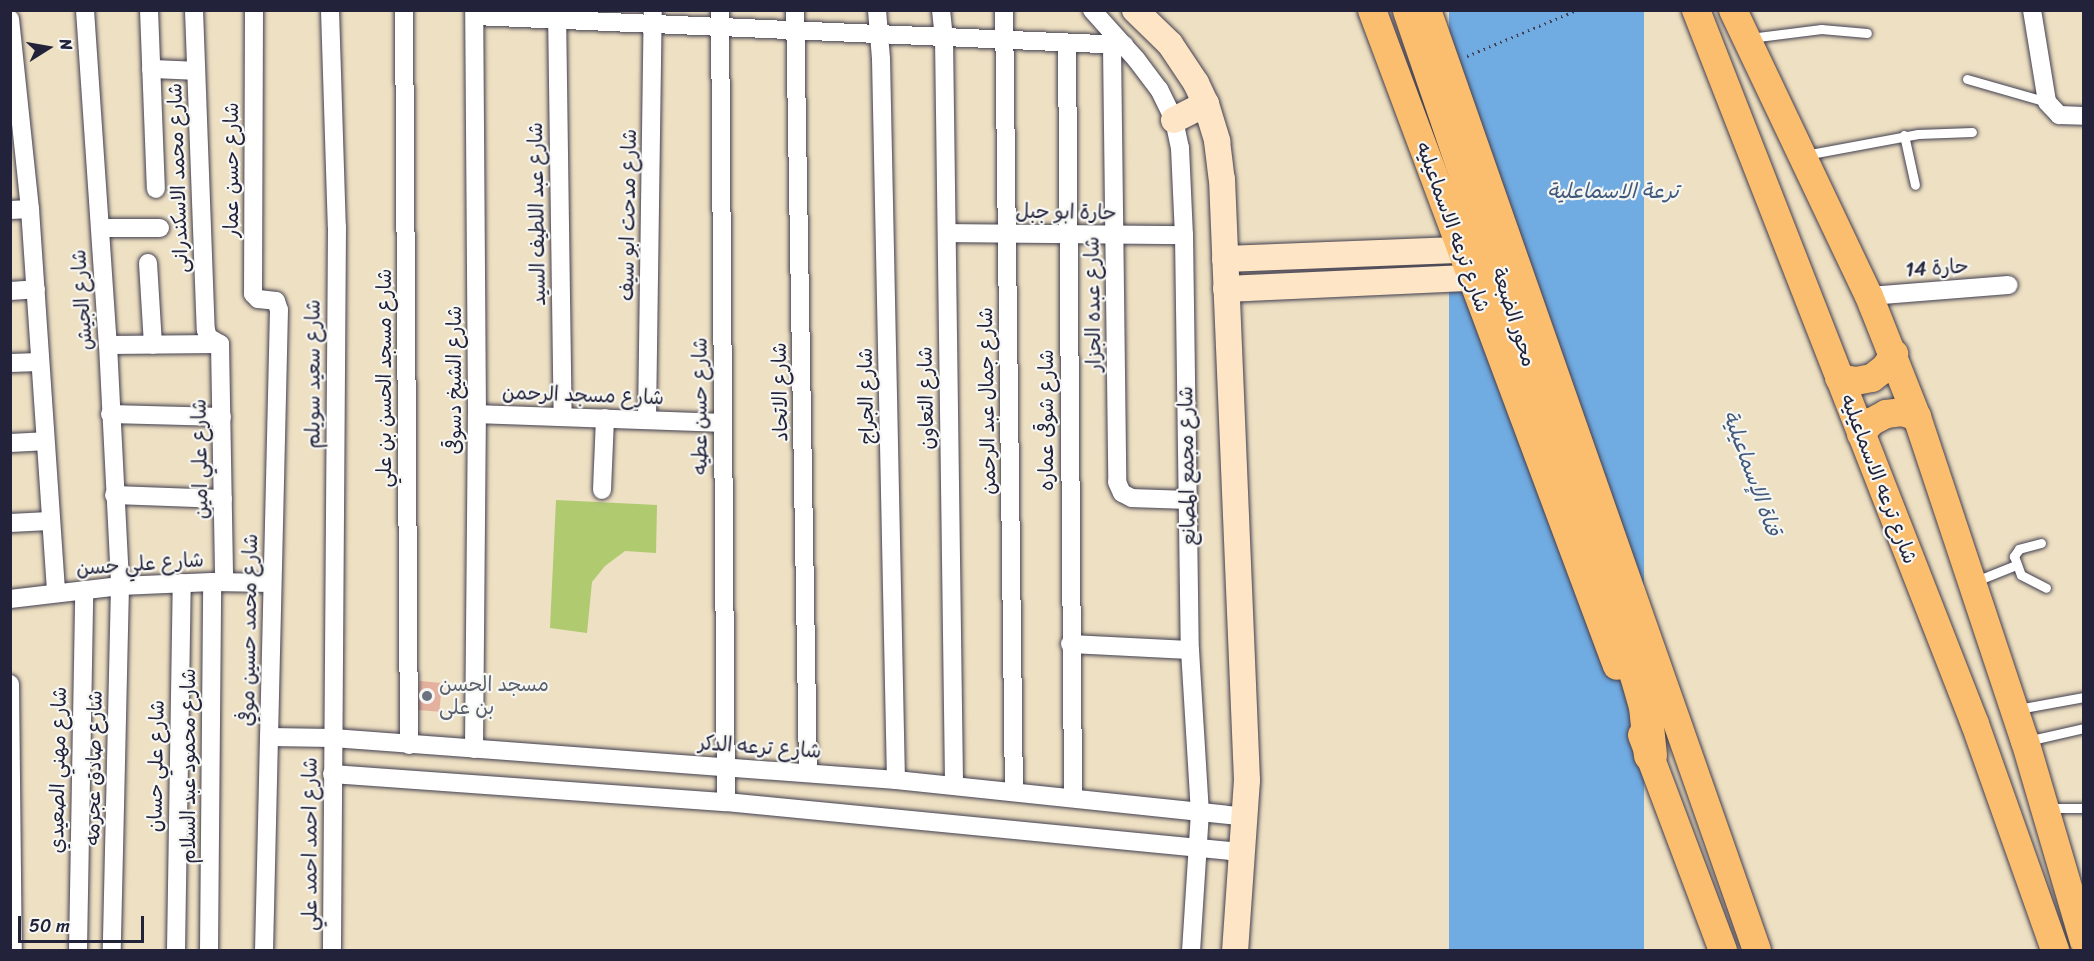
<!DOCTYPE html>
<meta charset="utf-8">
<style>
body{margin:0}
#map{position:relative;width:2094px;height:961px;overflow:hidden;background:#eee0c2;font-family:Sriracha,"Playpen Sans Arabic",sans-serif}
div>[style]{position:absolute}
.green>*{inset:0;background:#b0ca70}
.water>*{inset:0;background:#70abe1;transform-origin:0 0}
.building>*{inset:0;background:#e5b19f;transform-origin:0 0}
.path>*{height:3px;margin-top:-1.5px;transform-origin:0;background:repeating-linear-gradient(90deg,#413e4f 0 1.5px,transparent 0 6px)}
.roads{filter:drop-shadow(0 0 2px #413e4f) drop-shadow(0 0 2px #413e4f)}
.lane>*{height:9px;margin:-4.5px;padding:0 4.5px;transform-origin:4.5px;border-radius:4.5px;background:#fff}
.street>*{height:18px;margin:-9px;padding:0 9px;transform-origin:9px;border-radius:9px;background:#fff}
.secondary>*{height:26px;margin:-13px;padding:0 13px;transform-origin:13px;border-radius:13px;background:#fde5c5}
.primary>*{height:28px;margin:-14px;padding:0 14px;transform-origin:14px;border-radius:14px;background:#fbbe6e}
.highway>*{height:33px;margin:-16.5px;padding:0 16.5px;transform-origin:16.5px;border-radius:16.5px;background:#fbbe6e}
.dots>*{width:16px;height:16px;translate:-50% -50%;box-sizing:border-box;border:3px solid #f6f6f2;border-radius:50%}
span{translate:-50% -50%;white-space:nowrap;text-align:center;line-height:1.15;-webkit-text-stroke:4.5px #f6f6f2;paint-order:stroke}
.street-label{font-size:20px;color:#22223b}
.worship-label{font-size:20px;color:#5b616d}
.left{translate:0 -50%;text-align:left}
.water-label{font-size:21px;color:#41597d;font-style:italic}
.frame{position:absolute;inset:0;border:12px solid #22223b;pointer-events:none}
.north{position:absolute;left:18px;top:18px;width:60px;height:60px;-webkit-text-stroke:4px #f6f6f2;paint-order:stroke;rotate:79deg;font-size:16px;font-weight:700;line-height:24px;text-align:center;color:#22223b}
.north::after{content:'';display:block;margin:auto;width:21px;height:27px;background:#22223b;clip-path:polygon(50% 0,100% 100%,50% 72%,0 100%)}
.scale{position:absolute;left:18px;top:916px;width:126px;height:27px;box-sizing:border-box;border:3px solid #22223b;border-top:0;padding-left:8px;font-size:18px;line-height:21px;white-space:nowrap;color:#22223b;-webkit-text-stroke:4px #f6f6f2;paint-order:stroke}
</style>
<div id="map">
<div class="green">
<i style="clip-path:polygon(556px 500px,657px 505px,656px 553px,625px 551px,605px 566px,592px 582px,587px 633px,550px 628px)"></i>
</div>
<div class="water">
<i style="left:1449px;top:11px;width:195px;height:1001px"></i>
</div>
<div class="building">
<i style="left:420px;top:681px;width:22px;height:29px;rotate:5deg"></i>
</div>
<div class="path">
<i style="left:1467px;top:56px;width:119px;rotate:-22.7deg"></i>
</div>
<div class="roads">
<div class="lane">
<i style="left:1750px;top:38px;width:72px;rotate:-7.2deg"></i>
<i style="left:1821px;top:29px;width:46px;rotate:5deg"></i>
<i style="left:1967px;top:79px;width:83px;rotate:16deg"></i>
<i style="left:1904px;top:135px;width:51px;rotate:77.6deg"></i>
<i style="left:1805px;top:155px;width:115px;rotate:-10.5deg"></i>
<i style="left:1918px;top:134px;width:54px;rotate:-2.1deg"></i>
<i style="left:2041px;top:543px;width:23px;rotate:165deg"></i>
<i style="left:2019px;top:549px;width:9px;rotate:126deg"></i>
<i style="left:2014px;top:556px;width:20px;rotate:70deg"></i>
<i style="left:2021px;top:575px;width:28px;rotate:27deg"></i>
<i style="left:1976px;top:581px;width:43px;rotate:-21.8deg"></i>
<i style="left:2018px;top:709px;width:67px;rotate:-10.3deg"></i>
<i style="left:2027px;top:741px;width:58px;rotate:-12.8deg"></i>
<i style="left:2050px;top:808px;width:34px"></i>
</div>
<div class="street">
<i style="left:85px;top:10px;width:336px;rotate:86.1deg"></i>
<i style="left:108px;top:345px;width:241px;rotate:87.1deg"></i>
<i style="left:120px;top:586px;width:364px;rotate:91.3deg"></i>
<i style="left:149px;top:10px;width:179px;rotate:87.8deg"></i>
<i style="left:194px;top:10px;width:320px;rotate:87.9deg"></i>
<i style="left:206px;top:330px;width:7px;rotate:74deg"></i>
<i style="left:208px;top:337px;width:14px;rotate:30deg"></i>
<i style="left:220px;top:344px;width:238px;rotate:89deg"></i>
<i style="left:254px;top:10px;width:284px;rotate:90.2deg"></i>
<i style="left:253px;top:294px;width:7px;rotate:45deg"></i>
<i style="left:258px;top:299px;width:18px;rotate:6deg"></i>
<i style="left:276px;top:301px;width:9px;rotate:72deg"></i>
<i style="left:279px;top:310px;width:640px;rotate:91.34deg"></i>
<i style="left:330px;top:10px;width:217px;rotate:88.2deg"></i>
<i style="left:337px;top:227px;width:723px;rotate:90.4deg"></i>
<i style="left:404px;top:10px;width:735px;rotate:89.61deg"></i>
<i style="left:557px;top:10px;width:407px;rotate:89.2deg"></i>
<i style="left:720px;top:10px;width:792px;rotate:89.57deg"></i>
<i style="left:795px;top:10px;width:763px;rotate:89.02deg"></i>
<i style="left:877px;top:10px;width:49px;rotate:85.3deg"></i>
<i style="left:881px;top:59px;width:721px;rotate:88.81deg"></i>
<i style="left:941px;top:10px;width:28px;rotate:84deg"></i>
<i style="left:944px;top:38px;width:747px;rotate:89.23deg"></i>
<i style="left:1004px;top:10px;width:781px;rotate:89.27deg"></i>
<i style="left:1092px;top:10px;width:66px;rotate:48.1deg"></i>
<i style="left:1136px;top:59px;width:38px;rotate:53deg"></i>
<i style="left:1159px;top:89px;width:34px;rotate:64deg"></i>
<i style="left:1174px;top:120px;width:29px;rotate:78deg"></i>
<i style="left:1180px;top:148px;width:87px;rotate:87.4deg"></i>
<i style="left:1184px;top:235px;width:415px;rotate:89.2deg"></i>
<i style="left:1190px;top:650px;width:162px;rotate:86.5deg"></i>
<i style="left:1200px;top:812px;width:138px;rotate:93.7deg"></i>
<i style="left:2032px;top:10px;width:93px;rotate:80.7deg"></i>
<i style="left:2047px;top:102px;width:18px;rotate:47deg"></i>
<i style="left:2059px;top:115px;width:25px;rotate:2deg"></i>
<i style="left:475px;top:16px;width:650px;rotate:2.56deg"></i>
<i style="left:10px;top:19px;width:191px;rotate:84deg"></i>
<i style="left:30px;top:209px;width:385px;rotate:86.1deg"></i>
<i style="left:1067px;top:43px;width:754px;rotate:89.54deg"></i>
<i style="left:1112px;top:46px;width:436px;rotate:89.3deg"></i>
<i style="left:1117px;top:482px;width:12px;rotate:66deg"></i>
<i style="left:1122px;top:493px;width:11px;rotate:27deg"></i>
<i style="left:1132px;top:498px;width:55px;rotate:2.1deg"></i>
<i style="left:151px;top:69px;width:45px;rotate:2.5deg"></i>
<i style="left:10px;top:210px;width:20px;rotate:-3deg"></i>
<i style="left:100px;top:228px;width:60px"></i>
<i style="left:947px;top:233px;width:237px;rotate:0.5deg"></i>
<i style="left:148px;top:263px;width:82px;rotate:86.5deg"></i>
<i style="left:10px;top:291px;width:26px;rotate:-4deg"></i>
<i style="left:1869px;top:296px;width:140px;rotate:-4.5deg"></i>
<i style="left:108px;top:345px;width:112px;rotate:-0.5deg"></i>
<i style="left:10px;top:363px;width:30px;rotate:-2deg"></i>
<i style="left:110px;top:414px;width:112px;rotate:1.5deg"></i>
<i style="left:477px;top:414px;width:246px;rotate:2.1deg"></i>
<i style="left:647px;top:420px;width:410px;rotate:-89.2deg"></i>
<i style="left:10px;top:443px;width:34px;rotate:-3deg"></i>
<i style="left:602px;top:490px;width:72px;rotate:-87.6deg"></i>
<i style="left:114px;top:495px;width:109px;rotate:2.1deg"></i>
<i style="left:10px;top:523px;width:39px;rotate:-3deg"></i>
<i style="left:10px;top:599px;width:111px;rotate:-6.7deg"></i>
<i style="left:120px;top:586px;width:92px;rotate:-2.5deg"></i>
<i style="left:212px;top:582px;width:60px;rotate:1deg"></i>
<i style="left:1070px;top:644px;width:120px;rotate:2.9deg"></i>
<i style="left:10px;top:684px;width:266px;rotate:89.4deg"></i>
<i style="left:269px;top:737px;width:64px;rotate:0.9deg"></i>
<i style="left:333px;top:738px;width:565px;rotate:4.27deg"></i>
<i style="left:896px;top:780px;width:352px;rotate:6deg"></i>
<i style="left:474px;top:749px;width:335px;rotate:-89.5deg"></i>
<i style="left:477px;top:414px;width:404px;rotate:-90.4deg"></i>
<i style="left:332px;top:774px;width:395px;rotate:4.1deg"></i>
<i style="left:726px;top:802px;width:517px;rotate:5.55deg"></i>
<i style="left:78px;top:950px;width:360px;rotate:-89deg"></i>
<i style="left:176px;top:950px;width:367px;rotate:-89.1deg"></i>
<i style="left:209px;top:950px;width:368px;rotate:-89.5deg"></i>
</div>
<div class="secondary">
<i style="left:1135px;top:10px;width:49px;rotate:44.2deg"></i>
<i style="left:1170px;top:44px;width:47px;rotate:56.3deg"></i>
<i style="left:1196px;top:83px;width:23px;rotate:65deg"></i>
<i style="left:1206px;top:104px;width:39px;rotate:73deg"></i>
<i style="left:1217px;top:141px;width:38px;rotate:83deg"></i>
<i style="left:1222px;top:179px;width:602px;rotate:87.62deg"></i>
<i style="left:1247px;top:780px;width:170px;rotate:94deg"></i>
<i style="left:1174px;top:120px;width:36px;rotate:-27deg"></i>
<i style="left:1225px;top:259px;width:238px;rotate:-2.2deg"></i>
<i style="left:1226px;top:289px;width:246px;rotate:-2.6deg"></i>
</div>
<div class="primary">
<i style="left:1372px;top:10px;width:700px;rotate:69.52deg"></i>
<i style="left:1427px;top:10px;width:996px;rotate:70.66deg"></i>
<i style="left:1696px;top:10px;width:767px;rotate:68.66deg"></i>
<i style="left:1975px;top:724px;width:240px;rotate:70.5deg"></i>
<i style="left:1733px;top:10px;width:317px;rotate:64.6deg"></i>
<i style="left:1869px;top:296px;width:130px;rotate:68.4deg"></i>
<i style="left:1917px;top:417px;width:342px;rotate:71.6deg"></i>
<i style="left:2025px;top:741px;width:209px;rotate:73.6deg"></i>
<i style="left:1839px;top:378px;width:17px;rotate:10deg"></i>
<i style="left:1856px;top:381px;width:16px;rotate:-11deg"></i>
<i style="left:1872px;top:378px;width:16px;rotate:-38deg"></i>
<i style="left:1885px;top:368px;width:17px;rotate:-57deg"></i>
<i style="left:1861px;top:434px;width:16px;rotate:-50deg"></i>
<i style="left:1871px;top:422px;width:17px;rotate:-28deg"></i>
<i style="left:1886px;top:414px;width:16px;rotate:-7deg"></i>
<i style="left:1902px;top:412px;width:16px;rotate:18deg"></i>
<i style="left:1642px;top:735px;width:230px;rotate:69.4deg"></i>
</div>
<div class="highway">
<i style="left:1409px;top:10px;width:703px;rotate:71.15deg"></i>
<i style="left:1636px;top:675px;width:32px;rotate:74deg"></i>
<i style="left:1645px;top:706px;width:49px;rotate:84.2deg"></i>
</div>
</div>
<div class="dots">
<i style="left:427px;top:696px;background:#6b7280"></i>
</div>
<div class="street-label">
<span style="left:231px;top:170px;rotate:-90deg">شارع حسن عمار</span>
<span style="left:178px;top:178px;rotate:-92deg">شارع محمد الاسكندرانى</span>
<span style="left:1066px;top:212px;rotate:1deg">حارة ابو جبل</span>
<span style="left:537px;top:214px;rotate:-91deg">شارع عبد اللطيف السيد</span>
<span style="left:628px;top:215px;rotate:-89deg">شارع مدحت ابو سيف</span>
<span style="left:1453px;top:227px;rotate:70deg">شارع ترعه الاسماعيليه</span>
<span style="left:1937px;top:268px;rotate:-4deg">حارة 14</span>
<span style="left:82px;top:300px;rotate:-94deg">شارع الجيش</span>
<span style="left:1093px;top:304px;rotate:-91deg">شارع عبده الجزار</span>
<span style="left:1514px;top:317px;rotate:72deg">محور الضبعة</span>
<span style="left:313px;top:374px;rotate:-90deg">شارع سعيد سويلم</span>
<span style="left:384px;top:378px;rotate:-90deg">شارع مسجد الحسن بن علي</span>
<span style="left:454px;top:380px;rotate:-90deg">شارع الشيخ دسوقى</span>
<span style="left:780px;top:392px;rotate:-91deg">شارع الاتحاد</span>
<span style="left:583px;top:395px;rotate:2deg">شارع مسجد الرحمن</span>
<span style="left:866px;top:396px;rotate:-91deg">شارع الجراج</span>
<span style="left:926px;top:398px;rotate:-91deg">شارع التعاون</span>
<span style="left:987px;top:401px;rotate:-91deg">شارع جمال عبد الرحمن</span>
<span style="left:700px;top:406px;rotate:-90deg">شارع حسن عطيه</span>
<span style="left:1046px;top:420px;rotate:-90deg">شارع شوقى عماره</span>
<span style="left:200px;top:459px;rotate:-91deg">شارع علي امين</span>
<span style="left:1187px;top:466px;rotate:-91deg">شارع مجمع المصانع</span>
<span style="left:1879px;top:479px;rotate:69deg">شارع ترعه الاسماعيليه</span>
<span style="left:140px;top:564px;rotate:-4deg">شارع علي حسن</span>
<span style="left:249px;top:630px;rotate:-89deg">شارع محمد حسين موفي</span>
<span style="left:760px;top:747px;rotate:4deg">شارع ترعه الدكر</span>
<span style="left:156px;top:766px;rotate:-89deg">شارع علي حسان</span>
<span style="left:188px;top:766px;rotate:-90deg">شارع محمود عبد السلام</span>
<span style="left:94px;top:768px;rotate:-89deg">شارع صادق عجرمه</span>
<span style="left:58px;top:770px;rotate:-89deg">شارع مهني الصعيدي</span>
<span style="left:310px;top:844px;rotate:-90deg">شارع احمد احمد علي</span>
</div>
<div class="worship-label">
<span class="left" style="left:439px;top:696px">مسجد الحسن<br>بن على</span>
</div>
<div class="water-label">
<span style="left:1613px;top:191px">ترعة الاسماعلية</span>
<span style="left:1752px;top:473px;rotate:70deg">قناة الإسماعيلية</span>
</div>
<div class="frame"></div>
<div class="north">N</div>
<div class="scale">50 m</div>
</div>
